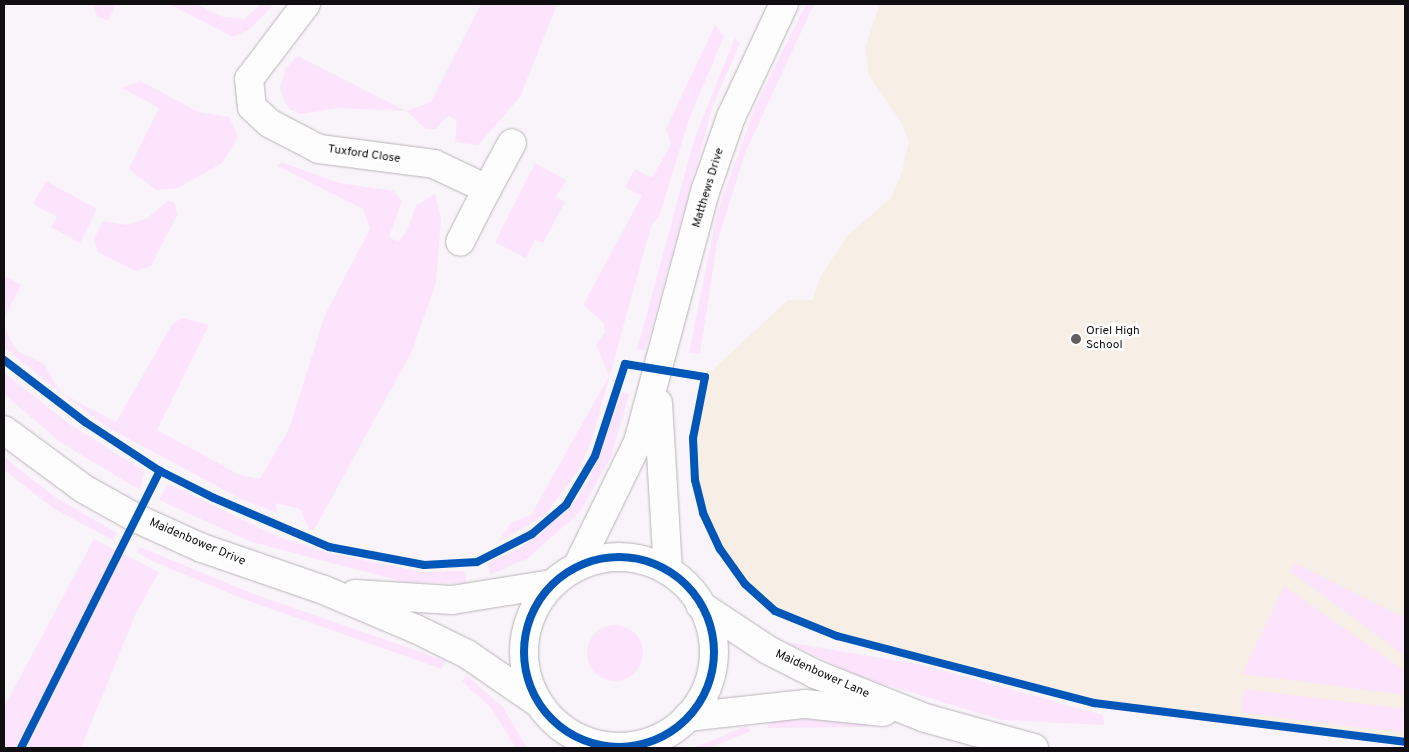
<!DOCTYPE html>
<style>
body{margin:0}
#map{position:relative;width:1409px;height:752px;overflow:hidden;background:#f9f4f9;font-family:Overpass,sans-serif}
div>[style]{position:absolute}
.education>*{inset:0;background:#f7eee5}
.green>*{inset:0;background:#fbe4fc;transform-origin:0 0}
.round{border-radius:50%}
.roads{filter:drop-shadow(0 0 1px #b7b4b7) drop-shadow(0 0 1px #b7b4b7)}
.minor>*{height:28px;margin:-14px;padding:0 14px;transform-origin:14px;border-radius:14px;background:#fefdfe}
.tertiary>*{height:28px;margin:-14px;padding:0 14px;transform-origin:14px;border-radius:14px;background:#fefdfe}
.tertiary>.ring{margin:-14px;padding:0;box-sizing:content-box;background:none;border:28px solid #fefdfe;border-radius:50%}
.cycleway>*{height:8px;margin:-4px;padding:0 4px;transform-origin:4px;border-radius:4px;background:#0057b8}
.cycleway>.ring{margin:-4px;padding:0;box-sizing:content-box;background:none;border:8px solid #0057b8;border-radius:50%}
.dots>*{width:14px;height:14px;translate:-50% -50%;box-sizing:border-box;border:2px solid #fff;border-radius:50%}
span{translate:-50% -50%;white-space:nowrap;text-align:center;line-height:1.15;-webkit-text-stroke:5px #fff;paint-order:stroke}
.street-label{font-size:12px;color:#100e11}
.poi-label{font-size:12px;color:#100e11}
.left{translate:0 -50%;text-align:left}
.frame{position:absolute;inset:0;border:5px solid #100e11;pointer-events:none}
</style>
<div id="map">
<div class="education">
<i style="clip-path:polygon(880px 4px,1405px 4px,1405px 742px,1094px 703px,837px 636px,775px 611px,745px 584px,720px 549px,695px 480px,693px 438px,705px 377px,788px 300px,812px 300px,820px 278px,848px 235px,891px 198px,902px 172px,909px 141px,901px 122px,869px 76px,865px 48px)"></i>
</div>
<div class="green">
<i style="clip-path:polygon(93px 4px,116px 4px,108px 21px,97px 16px)"></i>
<i style="clip-path:polygon(169px 4px,196px 4px,223px 17px,244px 19px,261px 4px,274px 4px,250px 29px,233px 37px)"></i>
<i style="clip-path:polygon(481px 4px,557px 4px,520px 97px,478px 145px,455px 142px,457px 121px,448px 116px,436px 129px,426px 129px,406px 111px,338px 108px,301px 114px,290px 110px,284px 100px,280px 88px,286px 68px,298px 56px,406px 111px,431px 102px)"></i>
<i style="clip-path:polygon(806px 4px,814px 4px,745px 153px,717px 243px,700px 354px,689px 353px,717px 213px,755px 107px)"></i>
<i style="clip-path:polygon(715px 25px,724px 36px,689px 119px,659px 217px,651px 226px,593px 436px,580px 468px,545px 515px,498px 542px,511px 523px,531px 515px,609px 376px,596px 344px,605px 332px,604px 323px,583px 305px,642px 196px,625px 187px,635px 169px,652px 178px,671px 144px,666px 129px)"></i>
<i style="clip-path:polygon(735px 38px,740px 43px,713px 105px,653px 324px,645px 350px,637px 350px,694px 140px)"></i>
<i style="clip-path:polygon(141px 81px,198px 112px,229px 117px,238px 137px,222px 163px,178px 188px,156px 190px,129px 169px,159px 108px,122px 88px)"></i>
<i style="clip-path:polygon(281px 162px,339px 183px,394px 191px,402px 201px,389px 237px,398px 242px,407px 231px,416px 206px,435px 194px,441px 220px,436px 283px,411px 353px,314px 530px,309px 529px,300px 509px,276px 503px,277px 513px,241px 499px,109px 428px,61px 393px,4px 347px,4px 328px,17px 351px,44px 364px,61px 393px,116px 422px,173px 323px,183px 318px,209px 325px,157px 430px,240px 475px,260px 479px,289px 429px,325px 315px,370px 229px,363px 209px,278px 166px)"></i>
<i style="clip-path:polygon(535px 163px,566px 180px,556px 197px,565px 202px,543px 243px,535px 240px,526px 258px,495px 242px)"></i>
<i style="clip-path:polygon(46px 181px,97px 209px,80px 243px,51px 227px,57px 217px,33px 204px)"></i>
<i style="clip-path:polygon(168px 201px,175px 203px,177px 215px,151px 266px,136px 271px,98px 252px,94px 239px,103px 221px,126px 225px,146px 219px)"></i>
<i style="clip-path:polygon(4px 276px,21px 285px,4px 318px)"></i>
<i style="clip-path:polygon(4px 373px,71px 425px,144px 471px,140px 490px,60px 442px,4px 394px)"></i>
<i style="clip-path:polygon(622px 392px,629px 394px,611px 457px,580px 512px,528px 558px,490px 575px,488px 563px,519px 549px,571px 507px,589px 480px)"></i>
<i style="clip-path:polygon(4px 457px,55px 497px,117px 533px,113px 540px,53px 508px,4px 470px)"></i>
<i style="clip-path:polygon(168px 484px,279px 537px,328px 553px,422px 572px,464px 571px,467px 584px,404px 582px,252px 542px,159px 500px)"></i>
<i style="clip-path:polygon(94px 539px,159px 572px,136px 613px,81px 748px,4px 748px,4px 707px)"></i>
<i style="clip-path:polygon(140px 547px,251px 593px,446px 661px,442px 669px,249px 601px,152px 561px,137px 552px)"></i>
<i style="clip-path:polygon(1295px 563px,1405px 618px,1405px 656px,1291px 572px)"></i>
<i style="clip-path:polygon(1284px 586px,1405px 671px,1405px 695px,1242px 674px)"></i>
<i class="round" style="left:587px;top:625px;width:56px;height:56px"></i>
<i style="clip-path:polygon(786px 642px,923px 665px,1103px 715px,1104px 725px,1001px 720px,858px 676px)"></i>
<i style="clip-path:polygon(467px 676px,503px 707px,527px 748px,516px 748px,490px 707px,462px 681px)"></i>
<i style="left:1244px;top:689px;width:162px;height:24px;rotate:7deg"></i>
<i style="clip-path:polygon(794px 716px,871px 722px,866px 727px,768px 728px,767px 721px)"></i>
<i style="clip-path:polygon(746px 726px,751px 731px,710px 748px,694px 748px)"></i>
</div>
<div class="roads">
<div class="minor">
<i style="left:306px;top:4px;width:94px;rotate:127.2deg"></i>
<i style="left:249px;top:79px;width:28px;rotate:84deg"></i>
<i style="left:252px;top:107px;width:23px;rotate:43deg"></i>
<i style="left:269px;top:123px;width:56px;rotate:27.5deg"></i>
<i style="left:319px;top:149px;width:116px;rotate:7.4deg"></i>
<i style="left:434px;top:164px;width:59px;rotate:25.3deg"></i>
<i style="left:487px;top:189px;width:59px;rotate:117deg"></i>
<i style="left:487px;top:189px;width:52px;rotate:-61.5deg"></i>
<i style="left:700px;top:605px;width:82px;rotate:33.5deg"></i>
<i style="left:768px;top:650px;width:53px;rotate:27.1deg"></i>
<i style="left:815px;top:674px;width:118px;rotate:21.8deg"></i>
<i style="left:925px;top:718px;width:113px;rotate:15.4deg"></i>
<i style="left:687px;top:717px;width:119px;rotate:-6.3deg"></i>
<i style="left:805px;top:704px;width:79px;rotate:5.8deg"></i>
</div>
<div class="tertiary">
<i style="left:658px;top:403px;width:168px;rotate:86.6deg"></i>
<i style="left:4px;top:430px;width:99px;rotate:36.4deg"></i>
<i style="left:84px;top:489px;width:62px;rotate:29.1deg"></i>
<i style="left:138px;top:519px;width:70px;rotate:24.4deg"></i>
<i style="left:202px;top:548px;width:129px;rotate:19deg"></i>
<i style="left:324px;top:590px;width:100px;rotate:23deg"></i>
<i style="left:416px;top:629px;width:57px;rotate:26.1deg"></i>
<i style="left:467px;top:654px;width:86px;rotate:34.6deg"></i>
<i class="ring" style="left:524px;top:557px;width:162px;height:162px"></i>
<i style="left:578px;top:565px;width:137px;rotate:-64deg"></i>
<i style="left:638px;top:442px;width:262px;rotate:-75deg"></i>
<i style="left:706px;top:189px;width:76px;rotate:-70.9deg"></i>
<i style="left:731px;top:117px;width:125px;rotate:-64.9deg"></i>
<i style="left:355px;top:594px;width:97px;rotate:3.5deg"></i>
<i style="left:452px;top:600px;width:101px;rotate:-9.1deg"></i>
</div>
</div>
<div class="cycleway">
<i style="left:4px;top:360px;width:102px;rotate:37.4deg"></i>
<i style="left:85px;top:422px;width:90px;rotate:33.2deg"></i>
<i style="left:160px;top:471px;width:60px;rotate:26.6deg"></i>
<i style="left:214px;top:498px;width:125px;rotate:23.1deg"></i>
<i style="left:329px;top:547px;width:97px;rotate:10.7deg"></i>
<i style="left:424px;top:565px;width:53px;rotate:-3.2deg"></i>
<i style="left:477px;top:562px;width:62px;rotate:-27deg"></i>
<i style="left:532px;top:534px;width:45px;rotate:-40.5deg"></i>
<i style="left:566px;top:505px;width:57px;rotate:-59.4deg"></i>
<i style="left:595px;top:456px;width:97px;rotate:-71.9deg"></i>
<i style="left:625px;top:364px;width:81px;rotate:9.2deg"></i>
<i style="left:705px;top:377px;width:62px;rotate:101.1deg"></i>
<i style="left:693px;top:438px;width:42px;rotate:87.3deg"></i>
<i style="left:695px;top:480px;width:34px;rotate:76deg"></i>
<i style="left:703px;top:513px;width:40px;rotate:65deg"></i>
<i style="left:720px;top:549px;width:43px;rotate:54.5deg"></i>
<i style="left:745px;top:584px;width:40px;rotate:42deg"></i>
<i style="left:775px;top:611px;width:67px;rotate:22deg"></i>
<i style="left:837px;top:636px;width:266px;rotate:14.6deg"></i>
<i style="left:1094px;top:703px;width:313px;rotate:7.1deg"></i>
<i class="ring" style="left:524px;top:557px;width:182px;height:182px"></i>
<i style="left:21px;top:748px;width:310px;rotate:-63.4deg"></i>
</div>
<div class="dots">
<i style="left:1076px;top:339px;background:#625e62"></i>
</div>
<div class="street-label">
<span style="left:364px;top:155px;rotate:8deg">Tuxford Close</span>
<span style="left:709px;top:188px;rotate:-73deg">Matthews Drive</span>
<span style="left:197px;top:543px;rotate:23deg">Maidenbower Drive</span>
<span style="left:822px;top:675px;rotate:24deg">Maidenbower Lane</span>
</div>
<div class="poi-label">
<span class="left" style="left:1086px;top:339px">Oriel High<br>School</span>
</div>
<div class="frame"></div>
</div>
